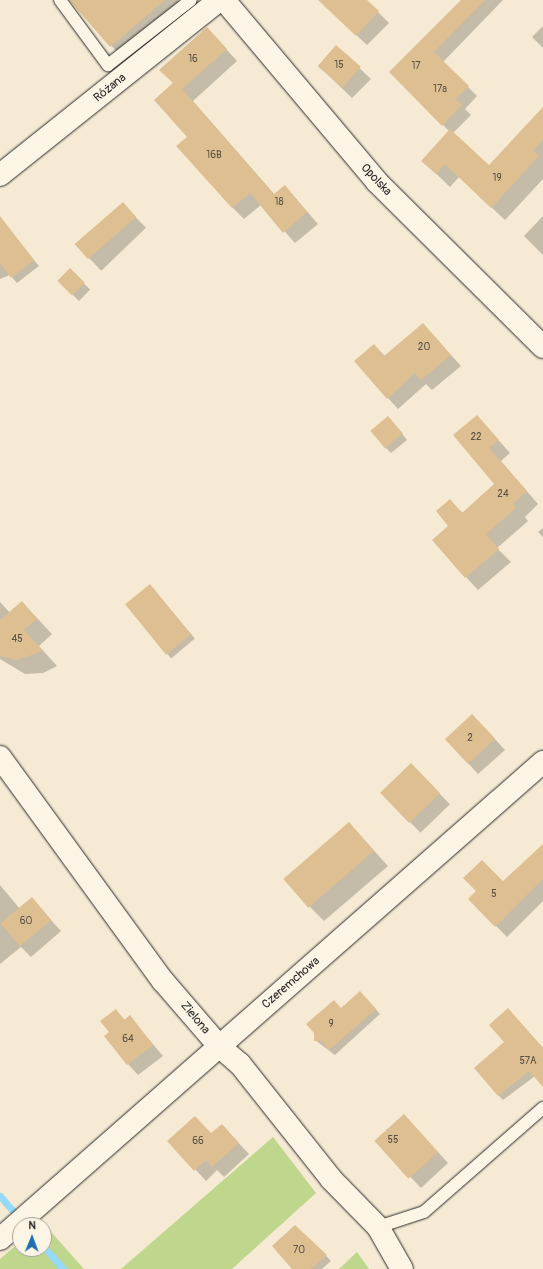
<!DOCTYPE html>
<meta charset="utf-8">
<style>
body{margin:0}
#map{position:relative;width:543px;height:1269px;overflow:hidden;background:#f6ead4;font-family:Pangolin,sans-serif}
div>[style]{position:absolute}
.green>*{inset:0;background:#bfd68d}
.shadow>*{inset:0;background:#0003;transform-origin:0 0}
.stream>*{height:7px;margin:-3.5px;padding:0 3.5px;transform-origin:3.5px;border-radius:3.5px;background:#95dbf7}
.building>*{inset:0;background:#debf91;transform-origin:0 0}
.roads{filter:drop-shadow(0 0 1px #2b2b2b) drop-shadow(0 0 1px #2b2b2b)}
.lane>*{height:12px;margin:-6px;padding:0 6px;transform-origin:6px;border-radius:6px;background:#fcf5e5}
.street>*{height:22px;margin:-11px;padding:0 11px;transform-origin:11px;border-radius:11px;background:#fcf5e5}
.primary>*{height:22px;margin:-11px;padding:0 11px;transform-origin:11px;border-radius:11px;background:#fcf5e5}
span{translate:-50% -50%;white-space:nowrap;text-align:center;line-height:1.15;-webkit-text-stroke:3px #fcf5e5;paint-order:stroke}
.number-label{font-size:10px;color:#585044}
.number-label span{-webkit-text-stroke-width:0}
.street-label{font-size:12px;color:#2b2b2b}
.north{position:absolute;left:12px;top:1217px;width:40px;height:40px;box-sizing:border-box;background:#fcf5e5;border:1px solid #a8a49b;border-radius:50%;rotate:1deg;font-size:11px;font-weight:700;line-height:16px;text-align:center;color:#2b2b2b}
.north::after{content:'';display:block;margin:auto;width:14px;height:18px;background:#1f6fb2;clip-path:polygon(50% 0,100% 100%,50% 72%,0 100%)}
</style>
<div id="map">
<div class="green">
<i style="clip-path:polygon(273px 1137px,316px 1193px,232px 1269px,121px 1269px)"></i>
<i style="clip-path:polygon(43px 1223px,84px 1269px,0 1269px,0 1259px,20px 1242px,20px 1249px,44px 1249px)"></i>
<i style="clip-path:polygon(357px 1252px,369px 1269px,339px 1269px)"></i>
</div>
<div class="shadow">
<i style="clip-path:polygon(71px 0,178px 0,184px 8px,124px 60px)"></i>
<i style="clip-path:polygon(335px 0,366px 0,389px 23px,367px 45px,339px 19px)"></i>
<i style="clip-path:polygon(462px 0,503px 0,443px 62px,477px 96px,465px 109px,471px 115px,453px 133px,489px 166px,543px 108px,543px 179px,505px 220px,459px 177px,450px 187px,423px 161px,449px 131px,390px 72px)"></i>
<i style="clip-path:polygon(543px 26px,543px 48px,532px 37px)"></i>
<i style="clip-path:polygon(218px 40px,237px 61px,193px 101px,275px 195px,285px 186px,318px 224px,295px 243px,261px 205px,244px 219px,233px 208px,178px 146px,188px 137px,155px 100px)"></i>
<i style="clip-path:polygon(336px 46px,371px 79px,352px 98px,329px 76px)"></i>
<i style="left:123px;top:204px;width:33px;height:62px;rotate:46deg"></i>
<i style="clip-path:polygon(543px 216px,543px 255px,524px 236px)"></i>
<i style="clip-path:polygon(9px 229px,39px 266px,17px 283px,10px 275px,0 279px,0 236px)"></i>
<i style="left:70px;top:270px;width:28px;height:16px;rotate:44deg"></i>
<i style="clip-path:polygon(423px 324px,461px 366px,432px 390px,426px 384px,398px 409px,388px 398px,374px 345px,385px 356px)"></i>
<i style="clip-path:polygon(477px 416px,510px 453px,501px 461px,538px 504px,525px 517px,528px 521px,497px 548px,511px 562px,478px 590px,466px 577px,449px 526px,450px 501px,463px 513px,496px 484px)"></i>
<i style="clip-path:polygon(393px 422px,407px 440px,391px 453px,386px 448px)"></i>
<i style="clip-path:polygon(543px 528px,543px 537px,538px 532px)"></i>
<i style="left:155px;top:591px;width:62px;height:31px;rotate:50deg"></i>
<i style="clip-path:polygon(0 602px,10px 613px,22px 602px,52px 634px,39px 646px,57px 666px,43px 673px,25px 674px,0 659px)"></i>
<i style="clip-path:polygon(483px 726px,505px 750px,478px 774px,446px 739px)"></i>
<i style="left:411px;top:764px;width:56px;height:41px;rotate:46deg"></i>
<i style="clip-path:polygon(349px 823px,388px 866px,324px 921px,309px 906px)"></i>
<i style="clip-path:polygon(543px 846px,543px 901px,507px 937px,469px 899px,503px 883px)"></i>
<i style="clip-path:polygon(0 885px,20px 909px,32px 899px,61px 931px,31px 957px,21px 947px,0 964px)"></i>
<i style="clip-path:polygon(366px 998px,380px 1014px,335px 1055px,315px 1040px,342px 1009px)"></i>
<i style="clip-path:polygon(508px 1009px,543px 1048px,543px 1079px,535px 1076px,503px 1100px,498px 1095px)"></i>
<i style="clip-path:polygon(116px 1011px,125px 1020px,130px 1017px,163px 1056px,138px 1075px,128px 1064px,110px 1032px)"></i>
<i style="clip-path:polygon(414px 1126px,448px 1163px,421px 1188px,376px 1141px)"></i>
<i style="clip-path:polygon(211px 1134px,232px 1136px,249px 1154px,224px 1177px,217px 1170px,206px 1181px,169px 1141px)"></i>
<i style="clip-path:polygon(312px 1241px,331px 1261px,322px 1269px,294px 1269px)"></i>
</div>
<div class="stream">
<i style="left:0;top:1196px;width:30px;rotate:49deg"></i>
<i style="left:44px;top:1247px;width:29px;rotate:49deg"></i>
</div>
<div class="building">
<i style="clip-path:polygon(69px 0,165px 0,110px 47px)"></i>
<i style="clip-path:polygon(318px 0,367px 0,379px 11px,356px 36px)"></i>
<i style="clip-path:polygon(461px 0,485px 0,434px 52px,469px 86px,456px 99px,462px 105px,442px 126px,389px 72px)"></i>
<i style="clip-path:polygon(207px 27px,227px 49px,182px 89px,274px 194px,285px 185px,307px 212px,283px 233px,250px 193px,232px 208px,176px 146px,187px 137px,154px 100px,173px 83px,159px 70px)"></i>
<i style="left:336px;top:45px;width:33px;height:28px;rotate:41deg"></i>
<i style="clip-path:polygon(543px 107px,543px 140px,533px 151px,539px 156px,491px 208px,445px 164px,436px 174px,421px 161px,450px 129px,489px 165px)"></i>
<i style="left:123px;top:202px;width:20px;height:64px;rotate:49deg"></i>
<i style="clip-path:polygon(0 216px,34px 260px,11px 278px,0 263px)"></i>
<i style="left:70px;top:268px;width:21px;height:18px;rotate:45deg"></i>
<i style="clip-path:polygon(423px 323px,451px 355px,421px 380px,415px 373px,387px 399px,354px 361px,374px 344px,384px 356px)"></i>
<i style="clip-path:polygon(477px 415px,499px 440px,489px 448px,527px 491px,513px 504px,516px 508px,486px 534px,499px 549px,465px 578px,432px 540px,448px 526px,436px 511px,450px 499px,462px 513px,494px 484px,453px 435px)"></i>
<i style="left:388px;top:416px;width:23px;height:23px;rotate:50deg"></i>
<i style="left:150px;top:584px;width:65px;height:32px;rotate:51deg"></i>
<i style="clip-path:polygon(22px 601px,37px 619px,24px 630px,43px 651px,17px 660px,0 656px,0 620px)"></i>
<i style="left:472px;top:714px;width:34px;height:37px;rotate:47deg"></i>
<i style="left:411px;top:763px;width:42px;height:43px;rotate:46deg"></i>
<i style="left:349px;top:822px;width:38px;height:87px;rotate:49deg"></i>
<i style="clip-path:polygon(543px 844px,543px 879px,495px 927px,468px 899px,476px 891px,463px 878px,482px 860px,503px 881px)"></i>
<i style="left:32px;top:897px;width:30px;height:41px;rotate:50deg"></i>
<i style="clip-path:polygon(360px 991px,376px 1009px,329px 1050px,321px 1041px,314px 1041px,314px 1033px,306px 1024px,334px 1000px,341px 1008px)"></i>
<i style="clip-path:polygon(508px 1008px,543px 1048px,543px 1087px,529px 1071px,498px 1096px,474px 1068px,504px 1042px,489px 1025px)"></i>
<i style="clip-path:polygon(116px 1009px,124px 1020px,130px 1015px,153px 1045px,127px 1065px,104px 1036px,109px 1032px,100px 1021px)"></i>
<i style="left:404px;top:1114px;width:51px;height:40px;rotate:48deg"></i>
<i style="clip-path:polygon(195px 1116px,211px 1133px,222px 1124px,239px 1143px,212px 1167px,206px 1160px,194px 1171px,167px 1141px)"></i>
<i style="clip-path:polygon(295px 1225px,327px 1255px,311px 1269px,292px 1269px,272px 1246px)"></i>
</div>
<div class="roads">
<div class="lane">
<i style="left:60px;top:0;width:81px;rotate:53.6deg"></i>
<i style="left:108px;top:65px;width:105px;rotate:-38.1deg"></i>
<i style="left:378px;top:1227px;width:48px;rotate:-18.1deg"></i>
<i style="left:424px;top:1212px;width:158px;rotate:-41.2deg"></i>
</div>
<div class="street">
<i style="left:0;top:175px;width:280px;rotate:-38.6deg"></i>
<i style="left:0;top:757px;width:277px;rotate:54deg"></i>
<i style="left:163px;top:981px;width:86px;rotate:49.3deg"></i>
<i style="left:219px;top:1046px;width:28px;rotate:41deg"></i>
<i style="left:240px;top:1064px;width:147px;rotate:51.6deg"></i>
<i style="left:331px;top:1179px;width:67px;rotate:45.6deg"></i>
<i style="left:378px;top:1227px;width:48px;rotate:60.3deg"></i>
<i style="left:0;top:1239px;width:723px;rotate:-41.3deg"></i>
</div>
<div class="primary">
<i style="left:224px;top:0;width:238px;rotate:49.9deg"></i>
<i style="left:377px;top:182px;width:234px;rotate:44.8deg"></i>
</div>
</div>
<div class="number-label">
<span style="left:193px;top:60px">16</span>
<span style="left:339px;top:66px">15</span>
<span style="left:416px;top:67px">17</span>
<span style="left:440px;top:90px">17a</span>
<span style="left:214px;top:156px">16B</span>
<span style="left:497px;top:179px">19</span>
<span style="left:279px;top:203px">18</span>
<span style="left:424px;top:348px">20</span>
<span style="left:476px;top:438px">22</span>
<span style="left:503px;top:495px">24</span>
<span style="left:17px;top:640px">45</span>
<span style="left:470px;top:739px">2</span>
<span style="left:494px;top:895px">5</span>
<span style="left:26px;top:922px">60</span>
<span style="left:331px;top:1025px">9</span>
<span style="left:128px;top:1040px">64</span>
<span style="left:528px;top:1062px">57A</span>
<span style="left:393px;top:1141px">55</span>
<span style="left:198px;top:1142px">66</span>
<span style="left:299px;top:1251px">70</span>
</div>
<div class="street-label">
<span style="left:110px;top:88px;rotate:-39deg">Różana</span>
<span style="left:376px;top:180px;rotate:47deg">Opolska</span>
<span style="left:291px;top:983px;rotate:-41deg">Czeremchowa</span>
<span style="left:195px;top:1018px;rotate:50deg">Zielona</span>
</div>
<div class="north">N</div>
</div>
